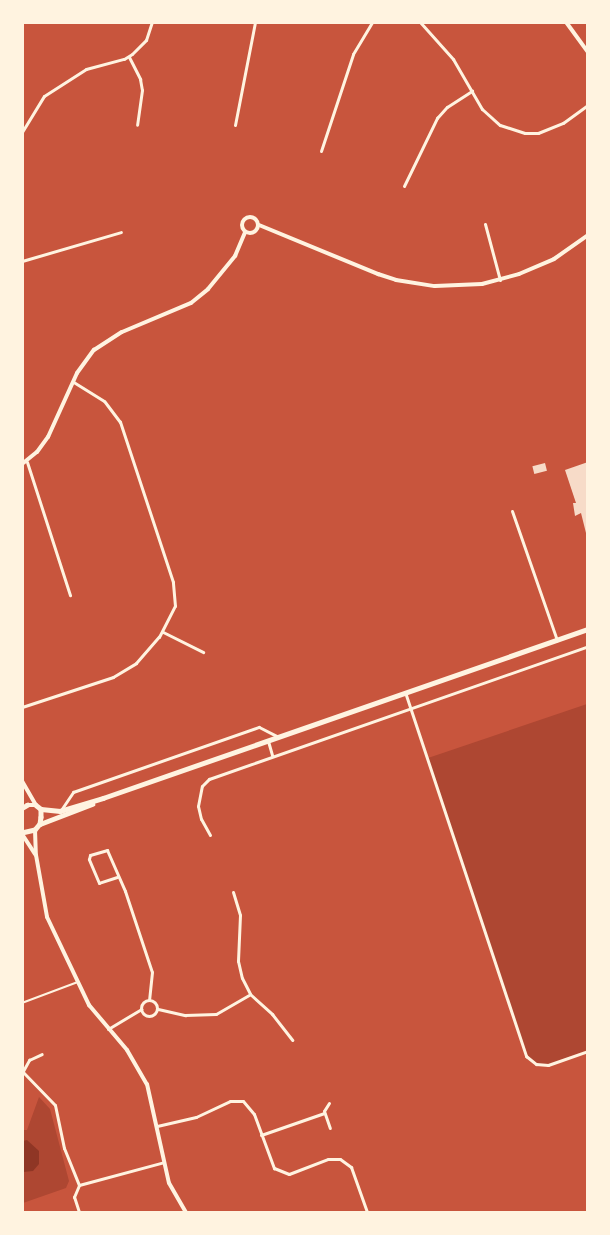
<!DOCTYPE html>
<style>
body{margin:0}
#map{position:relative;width:610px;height:1235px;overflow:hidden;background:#c8553d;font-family:Ubuntu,sans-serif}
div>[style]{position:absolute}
.green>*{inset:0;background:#ae4732}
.water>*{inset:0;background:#8f3625}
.building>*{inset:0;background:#f7dbc8;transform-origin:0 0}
.service>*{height:1.5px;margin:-0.75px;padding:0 0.75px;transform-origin:0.75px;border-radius:0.75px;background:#fff3e0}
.minor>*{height:3px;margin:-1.5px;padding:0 1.5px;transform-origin:1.5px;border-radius:1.5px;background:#fff3e0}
.minor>.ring{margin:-1.5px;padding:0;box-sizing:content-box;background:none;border:3px solid #fff3e0;border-radius:50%}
.tertiary>*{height:4px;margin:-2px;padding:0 2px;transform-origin:2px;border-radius:2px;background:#fff3e0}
.tertiary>.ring{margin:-2px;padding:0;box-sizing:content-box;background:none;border:4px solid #fff3e0;border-radius:50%}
.secondary>*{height:4.5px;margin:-2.25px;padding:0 2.25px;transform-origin:2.25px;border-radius:2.25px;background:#fff3e0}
span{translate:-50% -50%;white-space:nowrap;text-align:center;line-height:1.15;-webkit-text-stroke:5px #fff3e0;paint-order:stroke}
.frame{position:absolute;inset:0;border:24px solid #fff3e0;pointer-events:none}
</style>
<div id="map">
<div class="green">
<i style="clip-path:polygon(587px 704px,587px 1050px,548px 1065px,536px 1064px,526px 1056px,428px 758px)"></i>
<i style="clip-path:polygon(39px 1097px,50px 1109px,69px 1181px,66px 1188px,23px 1203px,22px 1130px,27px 1130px)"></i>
</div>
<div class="water">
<i style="clip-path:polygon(27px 1140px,39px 1151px,39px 1164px,33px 1171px,23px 1172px,23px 1141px)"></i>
</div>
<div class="building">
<i style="clip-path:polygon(588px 462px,588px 537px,587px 537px,581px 513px,575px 516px,573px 503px,576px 503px,565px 470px)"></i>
<i style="left:545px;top:463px;width:8px;height:13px;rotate:76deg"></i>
</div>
<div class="service">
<i style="left:22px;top:1003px;width:60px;rotate:-20.6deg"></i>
</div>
<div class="minor">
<i style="left:420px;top:22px;width:50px;rotate:48.3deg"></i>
<i style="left:453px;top:59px;width:58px;rotate:59.9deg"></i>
<i style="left:482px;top:109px;width:24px;rotate:42deg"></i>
<i style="left:500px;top:125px;width:26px;rotate:18deg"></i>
<i style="left:525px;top:133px;width:13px"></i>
<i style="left:538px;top:133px;width:27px;rotate:-22deg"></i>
<i style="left:563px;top:123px;width:31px;rotate:-36deg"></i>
<i style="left:129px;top:57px;width:25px;rotate:63deg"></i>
<i style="left:140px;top:79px;width:11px;rotate:80deg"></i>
<i style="left:142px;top:90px;width:35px;rotate:98deg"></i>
<i style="left:235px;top:125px;width:105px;rotate:-79deg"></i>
<i style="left:22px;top:132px;width:42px;rotate:-58.6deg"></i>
<i style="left:44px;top:96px;width:50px;rotate:-32.7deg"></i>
<i style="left:86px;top:69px;width:39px;rotate:-15deg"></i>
<i style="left:124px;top:59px;width:9px;rotate:-32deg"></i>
<i style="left:132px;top:54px;width:20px;rotate:-45deg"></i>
<i style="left:146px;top:40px;width:19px;rotate:-72deg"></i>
<i style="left:321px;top:151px;width:102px;rotate:-71.7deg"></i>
<i style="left:353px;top:54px;width:37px;rotate:-59deg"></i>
<i style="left:404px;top:186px;width:76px;rotate:-64.1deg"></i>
<i style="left:437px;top:118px;width:15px;rotate:-48deg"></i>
<i style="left:447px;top:107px;width:30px;rotate:-33deg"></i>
<i style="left:485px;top:224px;width:58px;rotate:75deg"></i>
<i style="left:22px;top:261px;width:103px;rotate:-16.3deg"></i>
<i style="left:27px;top:462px;width:140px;rotate:72.1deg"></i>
<i style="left:512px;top:511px;width:137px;rotate:70.8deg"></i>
<i style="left:163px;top:632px;width:45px;rotate:26.6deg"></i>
<i style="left:405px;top:692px;width:384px;rotate:71.6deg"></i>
<i style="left:526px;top:1056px;width:13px;rotate:39deg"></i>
<i style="left:536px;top:1064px;width:12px;rotate:5deg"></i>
<i style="left:548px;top:1065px;width:42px;rotate:-19.3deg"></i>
<i style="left:22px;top:707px;width:96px;rotate:-18.2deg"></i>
<i style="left:113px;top:677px;width:27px;rotate:-31deg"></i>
<i style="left:136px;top:663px;width:35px;rotate:-49deg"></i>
<i style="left:159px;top:637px;width:35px;rotate:-63deg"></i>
<i style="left:175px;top:606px;width:24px;rotate:-95deg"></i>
<i style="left:173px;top:582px;width:169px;rotate:-108.3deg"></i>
<i style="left:120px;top:422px;width:26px;rotate:-127deg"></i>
<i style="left:104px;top:401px;width:36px;rotate:-148deg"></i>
<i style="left:268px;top:741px;width:15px;rotate:74deg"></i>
<i style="left:61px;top:810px;width:22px;rotate:-56deg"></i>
<i style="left:73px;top:792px;width:197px;rotate:-19.3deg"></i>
<i style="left:259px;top:727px;width:20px;rotate:27deg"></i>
<i style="left:210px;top:835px;width:18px;rotate:-119deg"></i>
<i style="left:201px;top:819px;width:13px;rotate:-103deg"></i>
<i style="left:198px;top:806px;width:20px;rotate:-79deg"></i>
<i style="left:202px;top:786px;width:10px;rotate:-45deg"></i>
<i style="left:209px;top:779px;width:402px;rotate:-19.3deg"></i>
<i style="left:117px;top:877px;width:19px;rotate:162deg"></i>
<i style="left:99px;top:883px;width:26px;rotate:-113deg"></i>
<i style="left:89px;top:859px;width:4px;rotate:-76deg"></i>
<i style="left:90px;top:855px;width:18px;rotate:-16deg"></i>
<i style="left:107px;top:850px;width:45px;rotate:66.3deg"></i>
<i style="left:125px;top:891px;width:85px;rotate:71.6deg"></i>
<i style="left:152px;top:972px;width:27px;rotate:96deg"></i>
<i style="left:233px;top:892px;width:24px;rotate:73deg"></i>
<i style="left:240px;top:915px;width:46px;rotate:92.5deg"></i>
<i style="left:238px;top:961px;width:17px;rotate:77deg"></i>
<i style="left:242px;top:978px;width:18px;rotate:63deg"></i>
<i style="left:250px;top:994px;width:30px;rotate:42deg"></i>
<i style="left:272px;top:1014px;width:33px;rotate:52deg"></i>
<i class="ring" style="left:141px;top:1000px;width:13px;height:13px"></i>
<i style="left:158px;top:1009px;width:28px;rotate:13deg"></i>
<i style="left:185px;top:1015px;width:31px;rotate:-2deg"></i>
<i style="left:216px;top:1014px;width:39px;rotate:-30deg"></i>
<i style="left:108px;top:1029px;width:39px;rotate:-31deg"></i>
<i style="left:22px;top:1071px;width:47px;rotate:45.9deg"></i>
<i style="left:55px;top:1105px;width:44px;rotate:78.2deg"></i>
<i style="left:64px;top:1148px;width:40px;rotate:68deg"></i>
<i style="left:23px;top:1071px;width:13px;rotate:-61deg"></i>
<i style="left:29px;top:1060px;width:14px;rotate:-25deg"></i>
<i style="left:329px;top:1103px;width:9px;rotate:122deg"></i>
<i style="left:324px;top:1111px;width:18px;rotate:71deg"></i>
<i style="left:157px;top:1126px;width:40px;rotate:-13deg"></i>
<i style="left:196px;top:1117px;width:38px;rotate:-25deg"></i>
<i style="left:230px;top:1101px;width:13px"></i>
<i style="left:243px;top:1101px;width:17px;rotate:50deg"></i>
<i style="left:254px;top:1114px;width:58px;rotate:69.7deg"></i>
<i style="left:274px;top:1168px;width:16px;rotate:22deg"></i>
<i style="left:289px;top:1174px;width:42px;rotate:-21deg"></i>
<i style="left:328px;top:1159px;width:12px"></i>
<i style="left:340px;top:1159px;width:14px;rotate:36deg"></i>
<i style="left:351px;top:1167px;width:48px;rotate:70.4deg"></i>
<i style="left:261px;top:1135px;width:67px;rotate:-19.2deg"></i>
<i style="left:79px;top:1212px;width:16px;rotate:-108deg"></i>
<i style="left:74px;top:1197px;width:13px;rotate:-67deg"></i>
<i style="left:79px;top:1185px;width:88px;rotate:-15.1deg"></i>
</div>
<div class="tertiary">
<i style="left:566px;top:22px;width:37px;rotate:54deg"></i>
<i class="ring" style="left:242px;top:217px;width:12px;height:12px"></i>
<i style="left:259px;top:225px;width:129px;rotate:22.4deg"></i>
<i style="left:378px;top:274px;width:19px;rotate:18deg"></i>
<i style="left:396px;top:280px;width:39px;rotate:9deg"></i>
<i style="left:435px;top:286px;width:47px;rotate:-2.4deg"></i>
<i style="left:482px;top:284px;width:38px;rotate:-15deg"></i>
<i style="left:519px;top:274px;width:38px;rotate:-23deg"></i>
<i style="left:554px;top:259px;width:42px;rotate:-35.2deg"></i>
<i style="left:22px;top:464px;width:19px;rotate:-39deg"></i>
<i style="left:37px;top:452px;width:19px;rotate:-54deg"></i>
<i style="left:48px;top:437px;width:70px;rotate:-65.6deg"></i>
<i style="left:77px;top:373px;width:29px;rotate:-54deg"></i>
<i style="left:94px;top:350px;width:33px;rotate:-33deg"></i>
<i style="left:122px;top:332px;width:75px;rotate:-22.8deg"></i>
<i style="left:191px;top:303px;width:22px;rotate:-39deg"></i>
<i style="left:208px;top:289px;width:43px;rotate:-50.7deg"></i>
<i style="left:235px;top:256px;width:26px;rotate:-67deg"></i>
<i style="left:22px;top:781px;width:28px;rotate:60deg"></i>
<i style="left:35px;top:830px;width:25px;rotate:88deg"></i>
<i style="left:36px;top:855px;width:63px;rotate:79.9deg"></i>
<i style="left:47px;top:917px;width:98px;rotate:64.5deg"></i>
<i style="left:89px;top:1005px;width:59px;rotate:49.8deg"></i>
<i style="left:127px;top:1050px;width:39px;rotate:60deg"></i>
<i style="left:147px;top:1084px;width:101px;rotate:77.5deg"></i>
<i style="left:169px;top:1183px;width:34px;rotate:60deg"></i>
<i style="left:22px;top:834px;width:24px;rotate:57deg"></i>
</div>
<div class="secondary">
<i style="left:22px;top:808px;width:6px;rotate:-31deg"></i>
<i style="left:27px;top:805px;width:9px"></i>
<i style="left:36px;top:805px;width:6px;rotate:39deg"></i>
<i style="left:41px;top:809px;width:8px;rotate:90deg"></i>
<i style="left:41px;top:817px;width:7px;rotate:98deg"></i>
<i style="left:40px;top:824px;width:8px;rotate:130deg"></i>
<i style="left:35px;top:830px;width:13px;rotate:167deg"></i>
<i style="left:41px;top:809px;width:19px;rotate:6deg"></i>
<i style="left:60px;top:811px;width:45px;rotate:-16.8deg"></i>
<i style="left:103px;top:798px;width:514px;rotate:-19.21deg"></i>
<i style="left:40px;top:824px;width:56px;rotate:-21deg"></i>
</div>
<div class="frame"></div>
</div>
